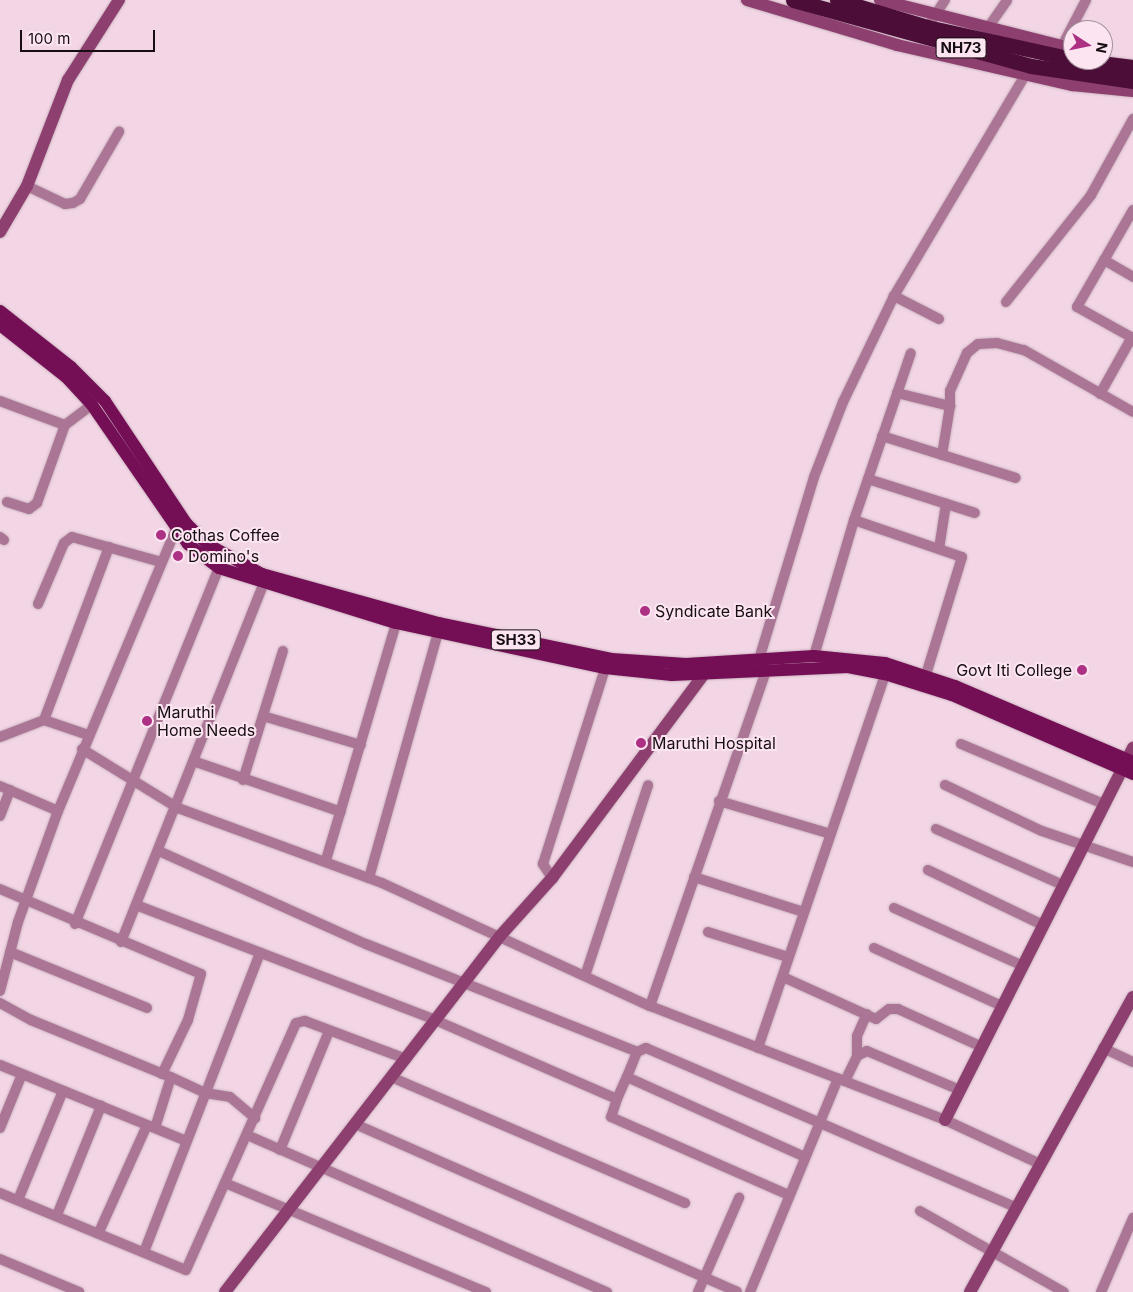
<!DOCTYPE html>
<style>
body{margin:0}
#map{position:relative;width:1133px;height:1292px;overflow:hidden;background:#f2d6e5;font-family:Inter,sans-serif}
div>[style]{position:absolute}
.roads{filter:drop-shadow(0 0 1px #cbb2bf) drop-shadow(0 0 1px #cbb2bf)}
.street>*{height:10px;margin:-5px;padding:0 5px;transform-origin:5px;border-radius:5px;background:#ab7595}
.secondary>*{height:12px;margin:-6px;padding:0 6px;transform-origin:6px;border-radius:6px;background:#8d4070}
.primary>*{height:12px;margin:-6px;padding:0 6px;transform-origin:6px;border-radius:6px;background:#740f56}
.highway>*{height:15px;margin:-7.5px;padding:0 7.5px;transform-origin:7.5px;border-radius:7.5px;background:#4c0d38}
.dots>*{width:14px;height:14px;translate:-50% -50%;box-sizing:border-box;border:2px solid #fce5f1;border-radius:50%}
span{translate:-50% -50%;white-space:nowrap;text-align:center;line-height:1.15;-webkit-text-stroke:4px #fce5f1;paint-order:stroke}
.shield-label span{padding:1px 4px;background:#fce5f1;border:1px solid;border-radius:4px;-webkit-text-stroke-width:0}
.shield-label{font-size:15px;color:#170e13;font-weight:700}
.poi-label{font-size:16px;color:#170e13}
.left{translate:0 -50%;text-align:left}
.right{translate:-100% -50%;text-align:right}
.north{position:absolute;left:1063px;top:20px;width:50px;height:50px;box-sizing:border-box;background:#fce5f1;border:1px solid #a08f98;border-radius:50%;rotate:101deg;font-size:14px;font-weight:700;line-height:20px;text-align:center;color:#170e13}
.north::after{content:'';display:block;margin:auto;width:18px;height:22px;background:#ac3184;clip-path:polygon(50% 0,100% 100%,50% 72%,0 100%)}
.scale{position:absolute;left:20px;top:30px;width:135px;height:22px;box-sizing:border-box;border:2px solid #170e13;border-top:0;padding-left:6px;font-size:15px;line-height:18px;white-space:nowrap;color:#170e13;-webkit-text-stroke:4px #fce5f1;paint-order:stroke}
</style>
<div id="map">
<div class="roads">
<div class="street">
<i style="left:932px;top:20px;width:24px;rotate:-57deg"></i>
<i style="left:987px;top:29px;width:35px;rotate:-55deg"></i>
<i style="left:1062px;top:46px;width:52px;rotate:-62.4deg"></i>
<i style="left:27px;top:186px;width:42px;rotate:25.3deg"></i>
<i style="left:65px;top:204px;width:8px;rotate:-7deg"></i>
<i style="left:73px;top:203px;width:8px;rotate:-30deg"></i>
<i style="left:80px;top:199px;width:78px;rotate:-59.8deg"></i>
<i style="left:1133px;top:210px;width:112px;rotate:120deg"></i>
<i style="left:1077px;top:307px;width:64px;rotate:29deg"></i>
<i style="left:1104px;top:260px;width:34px;rotate:30deg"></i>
<i style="left:1006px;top:302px;width:137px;rotate:-51.5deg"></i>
<i style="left:1091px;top:195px;width:87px;rotate:-61.1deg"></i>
<i style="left:939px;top:319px;width:51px;rotate:-152.9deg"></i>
<i style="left:894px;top:296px;width:258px;rotate:-59.3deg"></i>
<i style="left:897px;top:393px;width:55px;rotate:13.8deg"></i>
<i style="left:950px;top:406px;width:15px;rotate:-90deg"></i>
<i style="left:950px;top:391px;width:42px;rotate:-65.9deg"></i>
<i style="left:967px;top:353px;width:14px;rotate:-39deg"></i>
<i style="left:978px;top:344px;width:19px;rotate:-3deg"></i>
<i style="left:997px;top:343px;width:28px;rotate:15deg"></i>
<i style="left:1024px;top:350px;width:125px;rotate:29.6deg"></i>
<i style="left:1100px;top:394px;width:65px;rotate:-60.7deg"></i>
<i style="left:0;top:401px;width:69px;rotate:20.3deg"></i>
<i style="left:65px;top:425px;width:34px;rotate:-37deg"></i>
<i style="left:882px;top:436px;width:140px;rotate:17.4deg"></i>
<i style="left:942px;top:455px;width:50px;rotate:-80.7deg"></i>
<i style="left:868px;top:479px;width:112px;rotate:17.6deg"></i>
<i style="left:7px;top:502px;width:23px;rotate:18deg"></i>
<i style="left:29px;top:509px;width:10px;rotate:-37deg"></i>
<i style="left:37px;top:503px;width:83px;rotate:-70.3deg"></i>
<i style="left:854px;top:520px;width:114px;rotate:18.9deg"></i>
<i style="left:962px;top:557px;width:123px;rotate:107deg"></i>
<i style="left:0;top:537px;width:5px;rotate:37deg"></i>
<i style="left:939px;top:549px;width:46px;rotate:-81.2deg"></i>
<i style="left:38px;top:604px;width:66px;rotate:-66.9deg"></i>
<i style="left:64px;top:543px;width:10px;rotate:-37deg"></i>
<i style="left:72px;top:537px;width:92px;rotate:15.7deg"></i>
<i style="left:814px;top:656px;width:142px;rotate:-73.6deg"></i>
<i style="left:854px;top:520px;width:176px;rotate:-71.2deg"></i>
<i style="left:757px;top:666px;width:197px;rotate:-73.2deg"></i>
<i style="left:814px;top:477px;width:80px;rotate:-68.9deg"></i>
<i style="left:843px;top:402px;width:118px;rotate:-64.3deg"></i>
<i style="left:263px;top:716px;width:102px;rotate:16.5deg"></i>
<i style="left:44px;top:720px;width:185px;rotate:-69.4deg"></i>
<i style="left:0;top:737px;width:47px;rotate:-21.1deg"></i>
<i style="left:44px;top:720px;width:46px;rotate:18.8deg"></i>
<i style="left:961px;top:744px;width:155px;rotate:22.8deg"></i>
<i style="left:82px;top:749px;width:113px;rotate:31.6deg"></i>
<i style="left:178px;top:808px;width:217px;rotate:20.2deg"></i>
<i style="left:382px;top:883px;width:295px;rotate:24.7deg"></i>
<i style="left:650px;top:1006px;width:316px;rotate:21.1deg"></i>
<i style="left:945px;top:1120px;width:102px;rotate:24.8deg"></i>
<i style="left:196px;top:762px;width:153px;rotate:19deg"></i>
<i style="left:243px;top:780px;width:135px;rotate:-72.8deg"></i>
<i style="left:945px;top:785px;width:107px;rotate:25.4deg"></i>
<i style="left:1042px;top:831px;width:96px;rotate:18.8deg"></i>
<i style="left:0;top:786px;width:63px;rotate:23.3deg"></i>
<i style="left:719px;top:801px;width:114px;rotate:16.4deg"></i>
<i style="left:0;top:816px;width:28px;rotate:-69deg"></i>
<i style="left:936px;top:829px;width:139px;rotate:23.8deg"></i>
<i style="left:161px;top:852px;width:225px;rotate:24.2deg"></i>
<i style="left:366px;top:944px;width:292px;rotate:21.7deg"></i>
<i style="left:637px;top:1052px;width:27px;rotate:112deg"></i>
<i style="left:627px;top:1077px;width:195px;rotate:24.2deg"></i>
<i style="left:326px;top:860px;width:247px;rotate:-73.5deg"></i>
<i style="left:928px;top:870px;width:127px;rotate:25.6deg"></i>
<i style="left:694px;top:877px;width:115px;rotate:17.7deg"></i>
<i style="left:369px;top:878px;width:255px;rotate:-74.3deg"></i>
<i style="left:552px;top:878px;width:17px;rotate:-123deg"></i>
<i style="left:543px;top:864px;width:206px;rotate:-72.4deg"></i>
<i style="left:0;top:889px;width:218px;rotate:22.9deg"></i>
<i style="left:201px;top:974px;width:48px;rotate:105.8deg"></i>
<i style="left:188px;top:1020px;width:60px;rotate:115.7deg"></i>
<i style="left:136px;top:905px;width:320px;rotate:21deg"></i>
<i style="left:435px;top:1020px;width:198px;rotate:23.5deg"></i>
<i style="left:617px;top:1099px;width:19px;rotate:108deg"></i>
<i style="left:611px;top:1117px;width:194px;rotate:23.7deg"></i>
<i style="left:894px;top:908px;width:141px;rotate:24.2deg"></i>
<i style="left:75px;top:924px;width:384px;rotate:-68deg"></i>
<i style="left:708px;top:932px;width:84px;rotate:17.4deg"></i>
<i style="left:121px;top:942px;width:384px;rotate:-68.3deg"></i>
<i style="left:874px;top:948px;width:141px;rotate:24.4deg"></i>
<i style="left:10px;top:952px;width:148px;rotate:22.2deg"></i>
<i style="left:585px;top:976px;width:201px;rotate:-71.7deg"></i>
<i style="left:783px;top:977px;width:102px;rotate:24.3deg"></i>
<i style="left:876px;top:1019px;width:16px;rotate:-38deg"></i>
<i style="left:889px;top:1009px;width:9px"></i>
<i style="left:898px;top:1009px;width:92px;rotate:24.3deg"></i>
<i style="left:0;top:991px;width:71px;rotate:-75.4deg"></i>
<i style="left:18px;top:922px;width:118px;rotate:-70.2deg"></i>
<i style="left:58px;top:811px;width:308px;rotate:-67.3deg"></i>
<i style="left:0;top:1003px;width:35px;rotate:29deg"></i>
<i style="left:31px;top:1020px;width:151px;rotate:22.2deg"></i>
<i style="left:171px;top:1077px;width:53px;rotate:107.4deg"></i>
<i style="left:650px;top:1006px;width:358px;rotate:-70.9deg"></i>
<i style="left:758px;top:1048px;width:395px;rotate:-71.2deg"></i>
<i style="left:1103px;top:1048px;width:33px;rotate:25deg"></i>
<i style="left:637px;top:1052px;width:10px;rotate:-24deg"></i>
<i style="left:646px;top:1048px;width:402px;rotate:23.3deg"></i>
<i style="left:857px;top:1056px;width:20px;rotate:-90deg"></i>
<i style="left:857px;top:1036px;width:24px;rotate:-66deg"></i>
<i style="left:0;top:1065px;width:201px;rotate:22.2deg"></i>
<i style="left:391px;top:1077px;width:320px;rotate:23.2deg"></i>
<i style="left:173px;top:1078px;width:35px;rotate:25deg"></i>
<i style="left:205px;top:1093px;width:25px;rotate:9deg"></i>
<i style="left:230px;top:1097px;width:33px;rotate:40deg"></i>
<i style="left:845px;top:1081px;width:28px;rotate:-64deg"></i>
<i style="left:857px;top:1056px;width:11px;rotate:-27deg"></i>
<i style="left:867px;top:1051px;width:101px;rotate:22.8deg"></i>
<i style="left:617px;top:1099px;width:24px;rotate:-66deg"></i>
<i style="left:355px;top:1124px;width:417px;rotate:23.7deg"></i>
<i style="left:0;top:1128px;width:58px;rotate:-67.8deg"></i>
<i style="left:247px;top:1135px;width:393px;rotate:23.6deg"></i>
<i style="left:280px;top:1150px;width:129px;rotate:-67.6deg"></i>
<i style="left:225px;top:1183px;width:283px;rotate:22.7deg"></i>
<i style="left:0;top:1193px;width:201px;rotate:22.5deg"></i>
<i style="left:186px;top:1270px;width:270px;rotate:-66deg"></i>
<i style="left:296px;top:1023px;width:9px;rotate:-13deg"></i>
<i style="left:305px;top:1021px;width:108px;rotate:20.6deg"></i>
<i style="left:18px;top:1200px;width:118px;rotate:-67.6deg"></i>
<i style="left:920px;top:1211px;width:165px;rotate:29.4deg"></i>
<i style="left:57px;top:1215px;width:118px;rotate:-68deg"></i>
<i style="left:99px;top:1232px;width:117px;rotate:-65.8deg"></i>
<i style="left:144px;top:1252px;width:321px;rotate:-68.8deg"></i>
<i style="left:0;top:1259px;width:86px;rotate:22.7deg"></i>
<i style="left:698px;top:1292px;width:103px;rotate:-66.4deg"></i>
<i style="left:750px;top:1292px;width:231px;rotate:-67.6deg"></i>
<i style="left:1101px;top:1292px;width:81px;rotate:-66.6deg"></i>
</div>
<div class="secondary">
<i style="left:747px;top:0;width:157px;rotate:16.7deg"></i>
<i style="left:897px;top:45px;width:180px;rotate:12.9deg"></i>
<i style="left:1072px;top:85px;width:61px;rotate:5.6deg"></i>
<i style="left:880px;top:0;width:199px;rotate:14.2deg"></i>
<i style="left:0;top:232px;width:53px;rotate:-59.6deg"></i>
<i style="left:27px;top:186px;width:114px;rotate:-68.9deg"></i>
<i style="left:68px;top:80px;width:95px;rotate:-57.5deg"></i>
<i style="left:945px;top:1120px;width:417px;rotate:-63.2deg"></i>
<i style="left:225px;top:1292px;width:450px;rotate:-52.3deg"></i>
<i style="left:500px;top:936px;width:78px;rotate:-48.1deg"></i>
<i style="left:552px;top:878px;width:264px;rotate:-53.3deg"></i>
<i style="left:970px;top:1292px;width:337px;rotate:-61.1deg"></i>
</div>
<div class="primary">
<i style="left:0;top:311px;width:90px;rotate:38.3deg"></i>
<i style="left:71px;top:367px;width:48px;rotate:45deg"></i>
<i style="left:105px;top:401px;width:146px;rotate:56.4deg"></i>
<i style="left:186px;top:523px;width:30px;rotate:45deg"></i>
<i style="left:207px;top:544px;width:63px;rotate:28.6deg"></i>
<i style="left:262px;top:574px;width:184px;rotate:15.5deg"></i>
<i style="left:439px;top:623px;width:176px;rotate:11.8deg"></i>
<i style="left:611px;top:659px;width:75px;rotate:3.8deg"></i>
<i style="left:686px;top:664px;width:128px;rotate:-3.6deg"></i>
<i style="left:814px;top:656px;width:71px;rotate:5.6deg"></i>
<i style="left:885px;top:663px;width:74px;rotate:18.2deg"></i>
<i style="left:955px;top:686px;width:194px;rotate:23.1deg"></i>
<i style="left:0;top:325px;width:84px;rotate:38.2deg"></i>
<i style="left:66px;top:377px;width:38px;rotate:47deg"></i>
<i style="left:92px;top:405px;width:169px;rotate:55.4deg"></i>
<i style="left:188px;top:544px;width:39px;rotate:38deg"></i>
<i style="left:219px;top:568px;width:185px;rotate:17.3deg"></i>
<i style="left:396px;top:623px;width:214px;rotate:12.2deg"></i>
<i style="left:605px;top:668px;width:67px;rotate:6deg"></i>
<i style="left:672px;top:675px;width:176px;rotate:-2.6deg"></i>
<i style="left:848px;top:667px;width:38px;rotate:11deg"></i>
<i style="left:885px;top:674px;width:70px;rotate:17.4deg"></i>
<i style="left:952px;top:695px;width:197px;rotate:23.6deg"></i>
</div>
<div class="highway">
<i style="left:793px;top:0;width:247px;rotate:15.5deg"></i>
<i style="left:1031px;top:66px;width:103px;rotate:8.4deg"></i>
<i style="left:837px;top:0;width:94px;rotate:16.7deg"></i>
<i style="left:927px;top:27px;width:149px;rotate:12.4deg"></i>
<i style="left:1076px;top:60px;width:57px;rotate:7deg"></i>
</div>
</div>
<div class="dots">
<i style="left:161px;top:535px;background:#ac3184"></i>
<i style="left:178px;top:556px;background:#ac3184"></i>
<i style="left:645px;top:611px;background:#ac3184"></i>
<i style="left:1082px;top:670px;background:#ac3184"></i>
<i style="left:147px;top:721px;background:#ac3184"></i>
<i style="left:641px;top:743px;background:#ac3184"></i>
</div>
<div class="shield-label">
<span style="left:961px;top:48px">NH73</span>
<span style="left:516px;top:640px">SH33</span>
</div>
<div class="poi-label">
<span class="left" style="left:171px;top:535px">Cothas Coffee</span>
<span class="left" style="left:188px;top:556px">Domino's</span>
<span class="left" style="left:655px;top:611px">Syndicate Bank</span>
<span class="right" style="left:1072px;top:670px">Govt Iti College</span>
<span class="left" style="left:157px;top:721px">Maruthi<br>Home Needs</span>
<span class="left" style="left:652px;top:743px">Maruthi Hospital</span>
</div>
<div class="north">N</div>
<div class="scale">100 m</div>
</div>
